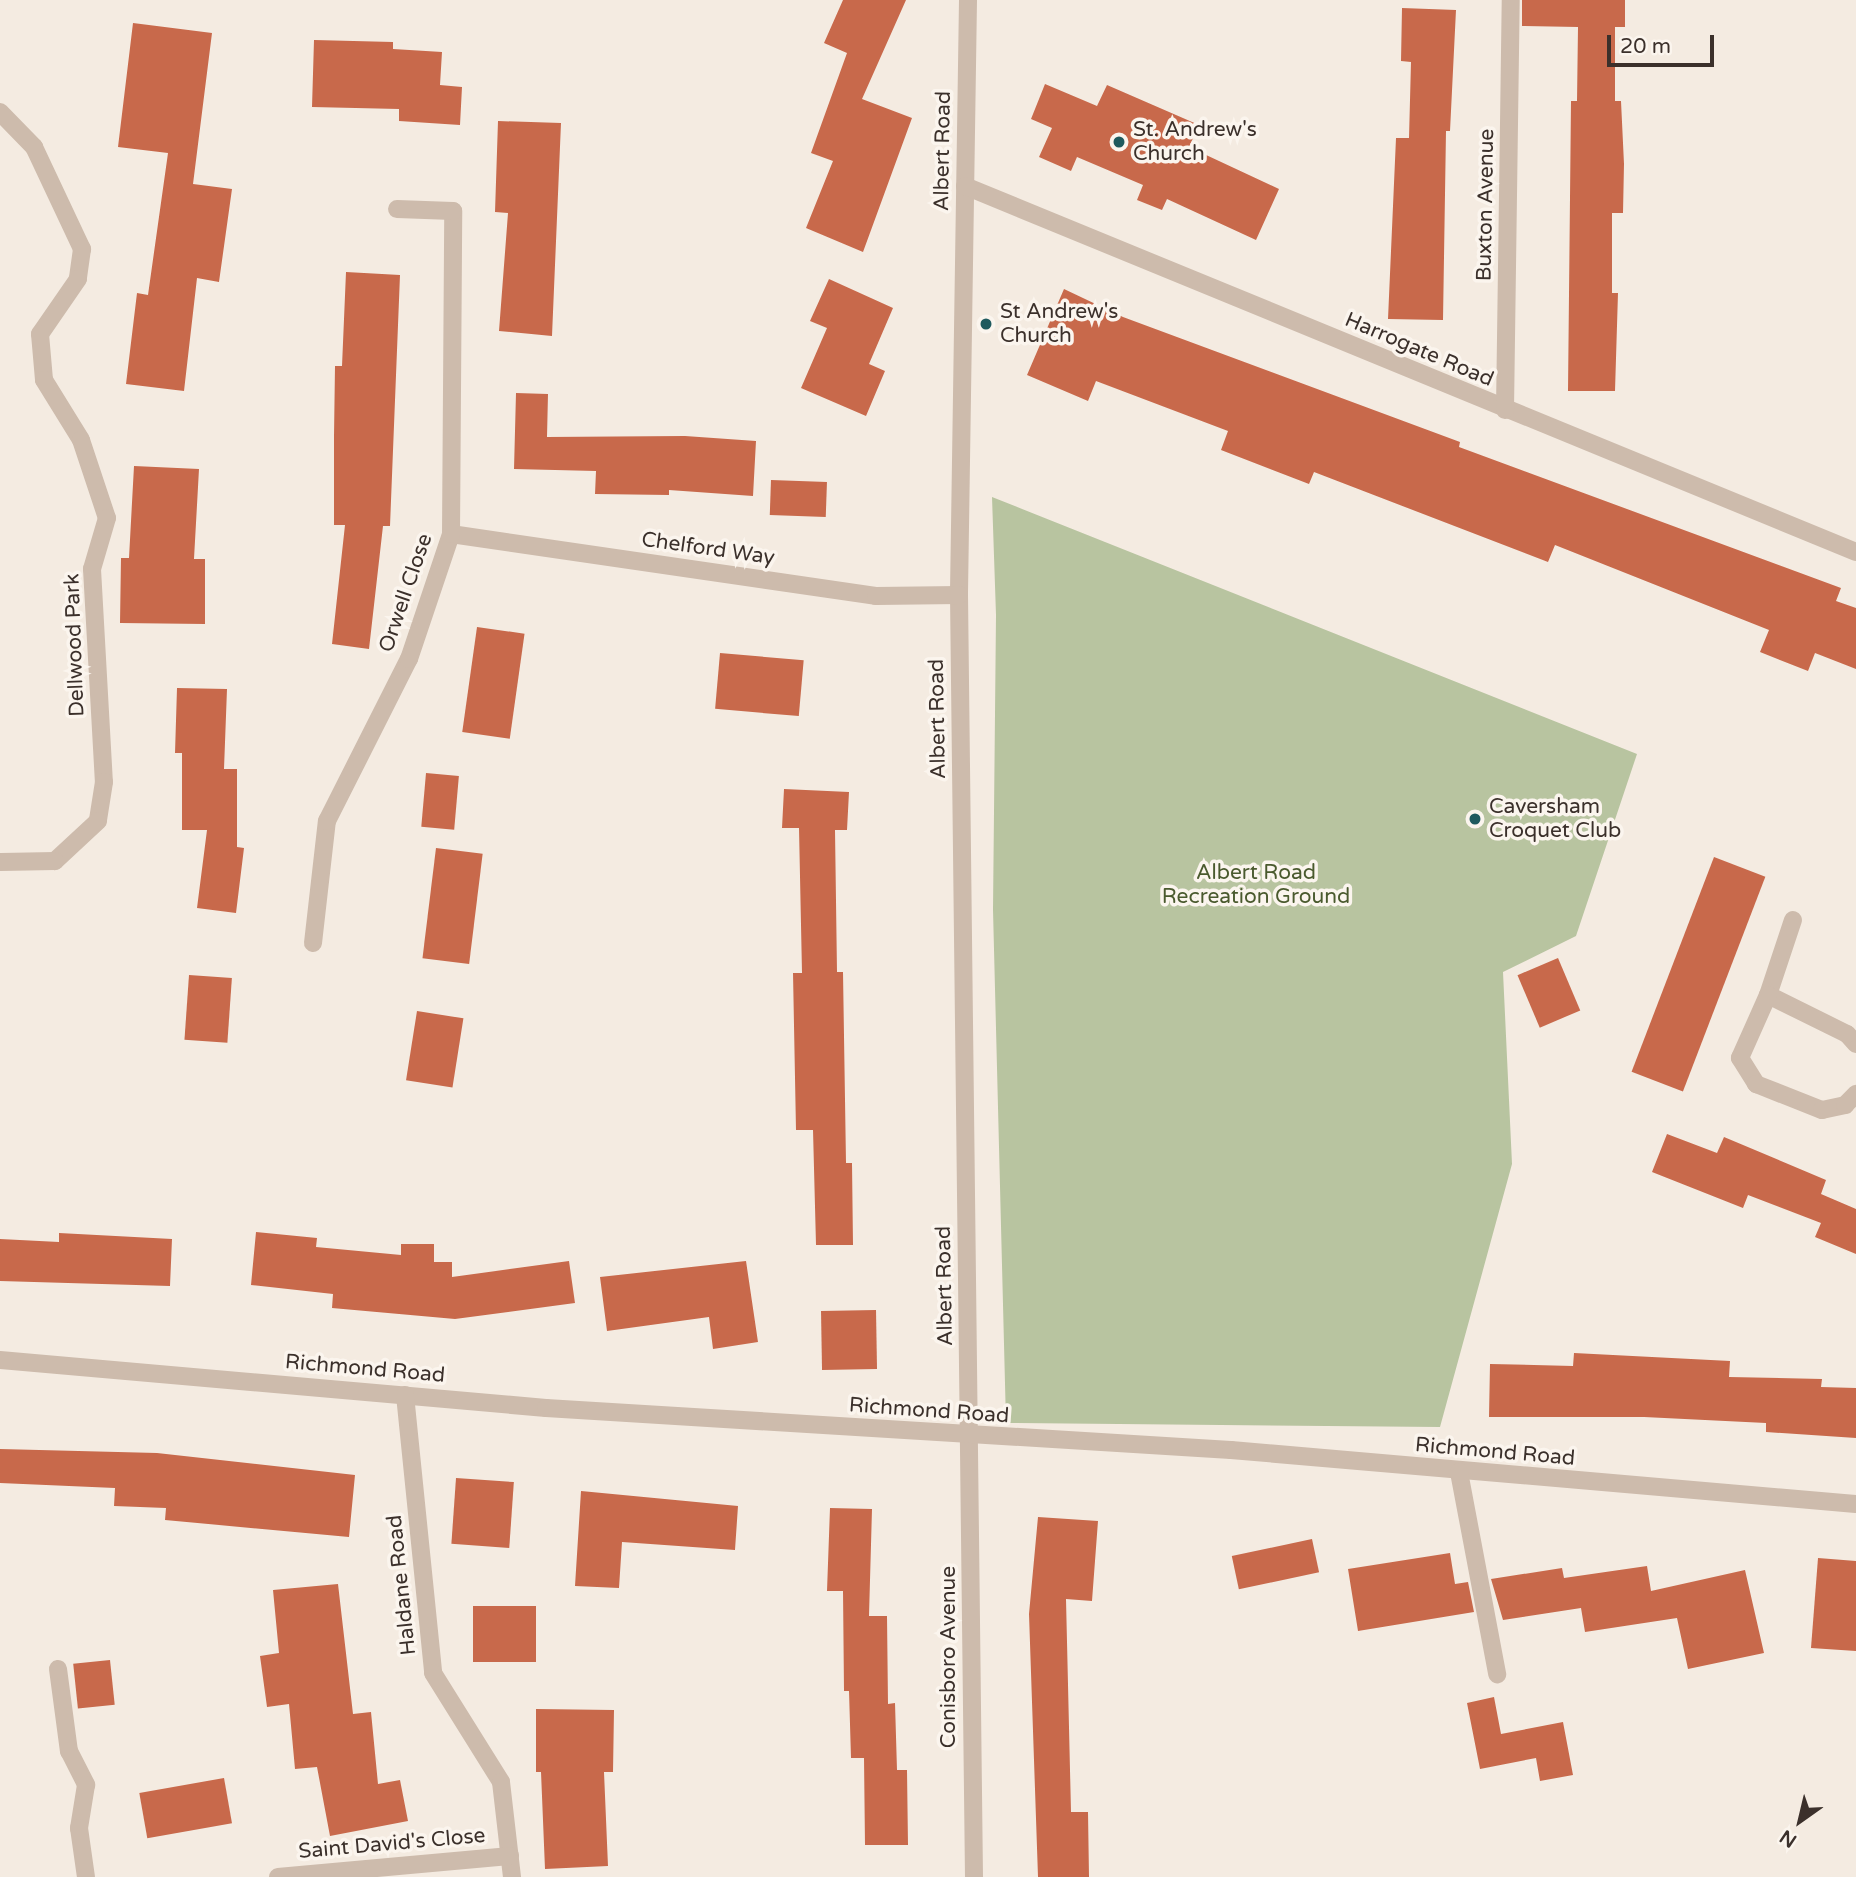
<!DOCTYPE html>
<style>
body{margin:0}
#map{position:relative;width:1856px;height:1877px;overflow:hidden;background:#f4ebe1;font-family:"Varela Round",sans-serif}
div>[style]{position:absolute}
.green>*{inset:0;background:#b8c4a0}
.building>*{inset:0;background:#c8694b;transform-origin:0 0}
.minor>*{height:18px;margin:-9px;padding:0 9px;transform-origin:9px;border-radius:9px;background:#cdbbac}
.dots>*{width:19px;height:19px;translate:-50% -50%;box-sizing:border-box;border:4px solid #fbf5ee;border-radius:50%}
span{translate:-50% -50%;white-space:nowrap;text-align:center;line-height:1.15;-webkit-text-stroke:7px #fbf5ee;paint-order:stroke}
.poi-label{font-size:21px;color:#3b302b}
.left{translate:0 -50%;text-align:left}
.street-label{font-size:21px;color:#3b302b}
.park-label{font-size:21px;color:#4a5a2e}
.north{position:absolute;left:1765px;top:1786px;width:70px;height:70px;-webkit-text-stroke:5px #fbf5ee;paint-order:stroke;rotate:214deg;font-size:19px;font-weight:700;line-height:28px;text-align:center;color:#3b302b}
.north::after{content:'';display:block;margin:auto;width:24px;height:32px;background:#3b302b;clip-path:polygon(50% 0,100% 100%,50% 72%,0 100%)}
.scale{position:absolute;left:1607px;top:35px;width:107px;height:32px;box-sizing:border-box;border:4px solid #3b302b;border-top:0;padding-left:9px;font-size:21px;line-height:24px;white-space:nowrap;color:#3b302b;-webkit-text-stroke:5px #fbf5ee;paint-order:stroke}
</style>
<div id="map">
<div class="green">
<i style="clip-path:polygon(992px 497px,1637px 754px,1576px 936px,1503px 972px,1512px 1164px,1440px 1427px,1006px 1423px,993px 910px,996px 615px)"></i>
</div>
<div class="building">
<i style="clip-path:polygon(843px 0,906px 0,862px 99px,912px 118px,863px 252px,806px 228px,833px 161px,811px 153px,847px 53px,824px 43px)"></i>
<i style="clip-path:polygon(1522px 0,1625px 0,1625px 27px,1615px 27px,1615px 101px,1621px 101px,1624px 164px,1623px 213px,1612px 213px,1612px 293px,1618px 293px,1615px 391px,1568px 391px,1571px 101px,1577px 101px,1578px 27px,1522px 26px)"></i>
<i style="clip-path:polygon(1402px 8px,1456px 10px,1450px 131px,1446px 131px,1443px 320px,1388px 319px,1396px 138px,1409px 138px,1411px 62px,1401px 61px)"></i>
<i style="clip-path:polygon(133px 23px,212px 33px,193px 184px,232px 189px,219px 282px,197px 278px,184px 391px,126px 384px,137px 293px,148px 295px,168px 153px,118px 147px)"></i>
<i style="clip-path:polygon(314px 40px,393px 42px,393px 49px,442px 52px,440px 85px,462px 87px,460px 125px,399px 121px,399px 109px,312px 107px)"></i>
<i style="clip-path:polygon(1045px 84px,1097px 106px,1107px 85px,1199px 125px,1189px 147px,1279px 189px,1256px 240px,1167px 199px,1162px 210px,1137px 200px,1143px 185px,1077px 157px,1071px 171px,1039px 157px,1052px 128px,1031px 119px)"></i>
<i style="clip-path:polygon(498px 121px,561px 123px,552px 336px,499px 331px,508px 213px,495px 212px)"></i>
<i style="clip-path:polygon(346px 272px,400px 275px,390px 526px,383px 526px,369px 649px,332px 644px,345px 525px,334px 525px,334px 436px,335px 366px,342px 366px)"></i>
<i style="clip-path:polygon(829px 279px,893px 308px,869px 364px,885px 371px,866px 416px,801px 388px,827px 328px,810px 321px)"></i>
<i style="clip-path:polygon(1064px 289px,1123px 317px,1460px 442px,1459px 447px,1841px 588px,1836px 601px,1856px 608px,1856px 669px,1815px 653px,1808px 671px,1760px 652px,1769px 630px,1555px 545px,1548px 562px,1314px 472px,1309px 484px,1221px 450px,1228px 431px,1096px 381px,1088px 401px,1027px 375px)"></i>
<i style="clip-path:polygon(516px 393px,548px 394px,547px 437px,685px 436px,756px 441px,753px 496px,669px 490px,669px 495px,595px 494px,596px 471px,514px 469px)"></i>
<i style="clip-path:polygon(134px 466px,199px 469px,194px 559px,205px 559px,205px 624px,120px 623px,121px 558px,129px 558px)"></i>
<i style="left:771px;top:480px;width:56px;height:35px;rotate:2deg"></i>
<i style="left:477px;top:627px;width:48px;height:106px;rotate:8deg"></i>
<i style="left:720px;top:653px;width:84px;height:56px;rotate:5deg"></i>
<i style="clip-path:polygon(177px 688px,227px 689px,224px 769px,237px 769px,237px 847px,244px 848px,236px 913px,197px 908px,207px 830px,182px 830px,182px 753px,175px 753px)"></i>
<i style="left:426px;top:773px;width:33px;height:54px;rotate:5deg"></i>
<i style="clip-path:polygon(784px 789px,849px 792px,847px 830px,835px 830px,837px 972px,843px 972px,846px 1163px,852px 1163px,853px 1245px,816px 1245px,813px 1130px,796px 1130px,793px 973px,802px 973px,799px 828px,782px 828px)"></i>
<i style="left:436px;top:848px;width:47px;height:111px;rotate:7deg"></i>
<i style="left:1714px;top:857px;width:55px;height:230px;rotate:21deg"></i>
<i style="left:1558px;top:958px;width:57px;height:44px;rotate:67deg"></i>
<i style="left:189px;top:975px;width:43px;height:65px;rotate:4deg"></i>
<i style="left:417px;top:1011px;width:47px;height:70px;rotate:9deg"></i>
<i style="clip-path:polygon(1667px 1134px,1717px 1153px,1724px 1137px,1826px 1180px,1821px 1194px,1856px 1209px,1856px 1254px,1815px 1237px,1821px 1223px,1748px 1195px,1743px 1208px,1652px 1172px)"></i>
<i style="clip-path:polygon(256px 1232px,317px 1238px,316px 1247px,401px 1255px,401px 1244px,434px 1244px,434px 1262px,452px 1262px,452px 1277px,569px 1261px,575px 1303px,455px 1319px,332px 1308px,333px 1294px,251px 1285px)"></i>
<i style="clip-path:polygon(59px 1233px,172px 1239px,170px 1286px,0 1281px,0 1239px,59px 1242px)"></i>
<i style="clip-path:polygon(746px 1261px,758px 1342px,713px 1349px,709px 1317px,607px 1331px,600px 1277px)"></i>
<i style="left:876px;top:1310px;width:59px;height:55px;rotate:89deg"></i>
<i style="clip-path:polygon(1574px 1353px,1730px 1361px,1729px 1377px,1822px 1379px,1821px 1387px,1856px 1388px,1856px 1438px,1766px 1432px,1766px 1423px,1644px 1417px,1489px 1417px,1490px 1364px,1573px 1366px)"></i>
<i style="clip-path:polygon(0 1449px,157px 1453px,355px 1475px,349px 1537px,165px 1520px,166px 1508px,114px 1506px,115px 1488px,0 1483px)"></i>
<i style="left:456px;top:1478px;width:58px;height:66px;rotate:4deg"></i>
<i style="clip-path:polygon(581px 1491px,738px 1506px,735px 1550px,622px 1542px,619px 1588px,575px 1586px)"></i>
<i style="clip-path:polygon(830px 1508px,872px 1509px,869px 1616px,887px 1616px,888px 1704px,895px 1703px,897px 1770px,907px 1770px,908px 1845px,865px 1845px,864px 1758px,851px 1758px,849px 1691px,844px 1691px,843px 1591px,827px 1591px)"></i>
<i style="clip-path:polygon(1038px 1517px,1098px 1521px,1092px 1601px,1066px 1599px,1071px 1812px,1088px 1812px,1089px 1877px,1038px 1877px,1029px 1614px)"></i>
<i style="left:1312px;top:1539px;width:34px;height:82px;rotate:78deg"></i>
<i style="clip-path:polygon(1450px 1553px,1455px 1584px,1468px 1582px,1474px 1612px,1358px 1631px,1348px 1569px)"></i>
<i style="clip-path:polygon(1818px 1558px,1856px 1561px,1856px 1651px,1811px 1648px)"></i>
<i style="clip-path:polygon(1647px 1566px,1651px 1591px,1745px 1570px,1764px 1653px,1688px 1669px,1677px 1618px,1585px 1632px,1581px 1608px,1503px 1620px,1491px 1579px,1562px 1568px,1564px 1578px)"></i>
<i style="clip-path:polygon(338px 1584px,353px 1714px,371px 1712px,378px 1784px,400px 1780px,408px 1821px,330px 1836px,317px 1767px,295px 1769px,289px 1704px,267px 1707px,260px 1656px,279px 1653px,273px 1590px)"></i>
<i style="left:473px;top:1606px;width:63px;height:56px"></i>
<i style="left:110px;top:1660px;width:45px;height:37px;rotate:84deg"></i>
<i style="clip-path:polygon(1494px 1697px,1501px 1734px,1563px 1722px,1573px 1775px,1540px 1781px,1536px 1758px,1480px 1769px,1467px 1703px)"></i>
<i style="clip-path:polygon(536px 1709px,614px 1710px,613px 1772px,604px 1772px,608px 1866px,545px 1869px,541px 1772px,536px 1772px)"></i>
<i style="left:224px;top:1778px;width:46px;height:86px;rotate:80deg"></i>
</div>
<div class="minor">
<i style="left:968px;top:0;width:595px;rotate:90.87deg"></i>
<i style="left:959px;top:595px;width:1282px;rotate:89.33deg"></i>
<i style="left:0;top:112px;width:49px;rotate:45.8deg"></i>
<i style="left:34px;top:147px;width:113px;rotate:64.8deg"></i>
<i style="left:82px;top:249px;width:30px;rotate:98deg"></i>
<i style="left:78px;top:279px;width:67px;rotate:124.6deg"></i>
<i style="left:40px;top:334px;width:46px;rotate:85deg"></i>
<i style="left:44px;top:380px;width:70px;rotate:58.3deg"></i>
<i style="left:81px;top:440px;width:82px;rotate:71.6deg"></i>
<i style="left:107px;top:518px;width:53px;rotate:106.4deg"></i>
<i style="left:92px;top:569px;width:213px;rotate:86.8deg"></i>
<i style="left:104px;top:782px;width:39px;rotate:99deg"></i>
<i style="left:98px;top:821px;width:59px;rotate:137.1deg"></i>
<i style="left:55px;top:861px;width:54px;rotate:178.9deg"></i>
<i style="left:965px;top:186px;width:963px;rotate:22.33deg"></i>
<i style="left:1505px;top:410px;width:410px;rotate:-89.2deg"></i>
<i style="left:451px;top:534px;width:429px;rotate:8.3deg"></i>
<i style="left:876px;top:596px;width:83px;rotate:-0.7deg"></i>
<i style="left:313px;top:943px;width:123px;rotate:-83.5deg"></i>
<i style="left:327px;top:821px;width:182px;rotate:-63.2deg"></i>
<i style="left:409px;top:659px;width:132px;rotate:-71.4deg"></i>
<i style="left:451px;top:534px;width:323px;rotate:-89.6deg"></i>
<i style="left:453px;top:211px;width:56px;rotate:-178deg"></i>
<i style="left:1768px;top:995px;width:79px;rotate:-71.6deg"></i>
<i style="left:1856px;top:1044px;width:13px;rotate:-132deg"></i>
<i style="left:1847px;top:1034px;width:88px;rotate:-153.7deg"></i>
<i style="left:1768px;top:995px;width:69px;rotate:114deg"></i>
<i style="left:1740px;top:1058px;width:31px;rotate:58deg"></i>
<i style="left:1756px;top:1084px;width:71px;rotate:21.5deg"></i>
<i style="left:1822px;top:1110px;width:24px;rotate:-12deg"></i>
<i style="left:1845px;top:1105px;width:16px;rotate:-45deg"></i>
<i style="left:0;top:1360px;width:548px;rotate:5.02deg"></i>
<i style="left:546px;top:1408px;width:686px;rotate:3.51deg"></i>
<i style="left:1231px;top:1450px;width:627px;rotate:4.94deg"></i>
<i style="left:405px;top:1395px;width:279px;rotate:84.2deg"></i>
<i style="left:433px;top:1673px;width:128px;rotate:58deg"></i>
<i style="left:501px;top:1782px;width:96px;rotate:83.4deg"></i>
<i style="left:1459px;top:1472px;width:206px;rotate:79.3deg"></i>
<i style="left:58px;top:1669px;width:83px;rotate:82.4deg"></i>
<i style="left:69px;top:1751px;width:38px;rotate:63deg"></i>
<i style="left:86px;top:1785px;width:44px;rotate:99.2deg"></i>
<i style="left:79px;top:1828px;width:49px;rotate:81.9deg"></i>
<i style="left:278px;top:1877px;width:233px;rotate:-5.2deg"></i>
</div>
<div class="dots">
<i style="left:1119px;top:142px;background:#1f5a5e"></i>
<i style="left:986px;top:324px;background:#1f5a5e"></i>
<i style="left:1475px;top:819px;background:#1f5a5e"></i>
</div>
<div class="poi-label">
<span class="left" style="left:1133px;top:142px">St. Andrew's<br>Church</span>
<span class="left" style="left:1000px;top:324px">St Andrew's<br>Church</span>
<span class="left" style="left:1489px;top:819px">Caversham<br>Croquet Club</span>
</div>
<div class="street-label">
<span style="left:943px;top:151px;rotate:-89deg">Albert Road</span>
<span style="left:1486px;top:205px;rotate:-89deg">Buxton Avenue</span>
<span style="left:1419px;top:350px;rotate:23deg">Harrogate Road</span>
<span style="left:708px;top:549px;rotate:8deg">Chelford Way</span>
<span style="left:406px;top:593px;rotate:-71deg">Orwell Close</span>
<span style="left:75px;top:645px;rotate:-92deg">Dellwood Park</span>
<span style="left:938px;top:719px;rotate:-91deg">Albert Road</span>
<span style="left:945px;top:1286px;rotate:-91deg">Albert Road</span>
<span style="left:365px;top:1369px;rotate:5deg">Richmond Road</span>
<span style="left:929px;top:1411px;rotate:4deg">Richmond Road</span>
<span style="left:1495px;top:1452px;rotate:5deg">Richmond Road</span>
<span style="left:402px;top:1585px;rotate:-96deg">Haldane Road</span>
<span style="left:949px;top:1657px;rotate:-90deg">Conisboro Avenue</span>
<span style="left:392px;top:1844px;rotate:-5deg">Saint David's Close</span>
</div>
<div class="park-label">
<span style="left:1256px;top:885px">Albert Road<br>Recreation Ground</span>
</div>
<div class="north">N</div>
<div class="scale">20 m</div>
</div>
